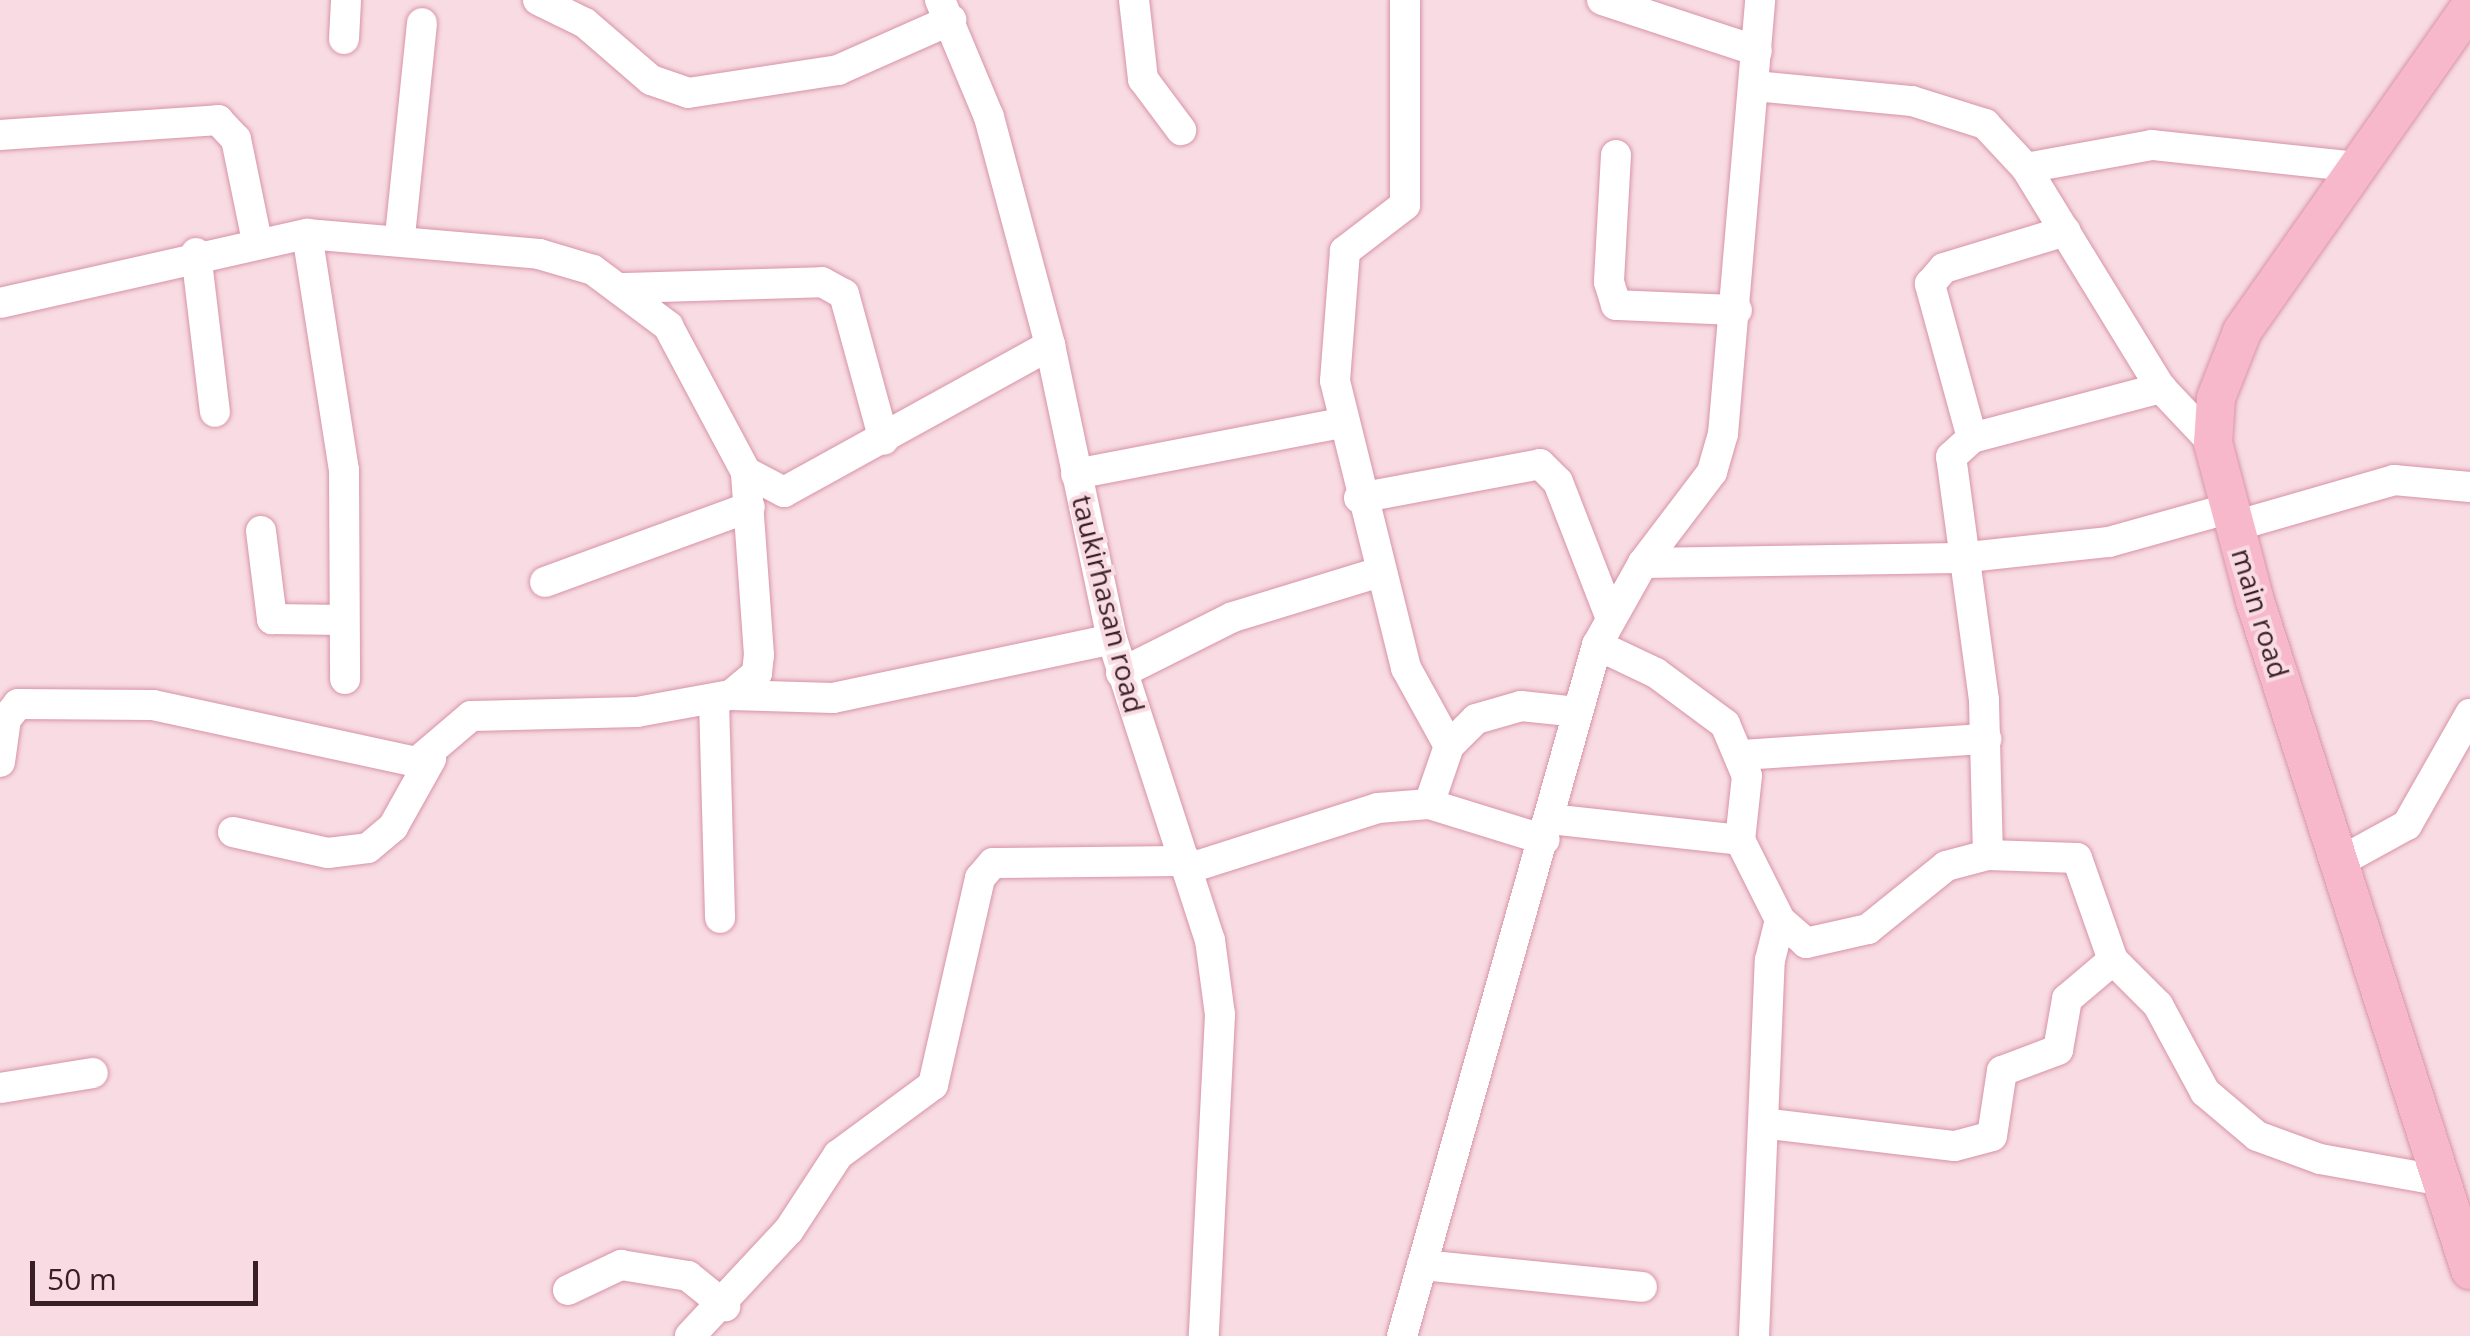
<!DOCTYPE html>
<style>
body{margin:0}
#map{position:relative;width:2470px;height:1336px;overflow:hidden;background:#f8dbe3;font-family:"Open Sans",sans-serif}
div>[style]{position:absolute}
.roads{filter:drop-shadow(0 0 2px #d794a7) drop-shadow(0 0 2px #d794a7)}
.minor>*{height:30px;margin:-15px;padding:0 15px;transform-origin:15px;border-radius:15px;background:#fff}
.major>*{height:38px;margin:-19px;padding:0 19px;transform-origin:19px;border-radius:19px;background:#f8b8cc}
span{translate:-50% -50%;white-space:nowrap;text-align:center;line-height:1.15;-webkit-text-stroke:8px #f8dbe3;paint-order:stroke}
.street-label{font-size:28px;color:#381e26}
.scale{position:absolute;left:30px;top:1261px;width:228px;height:45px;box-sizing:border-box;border:5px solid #381e26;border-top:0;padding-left:12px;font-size:30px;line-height:35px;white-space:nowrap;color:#381e26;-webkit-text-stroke:8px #f8dbe3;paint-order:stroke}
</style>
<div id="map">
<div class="roads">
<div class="minor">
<i style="left:538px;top:0;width:52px;rotate:26.1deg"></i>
<i style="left:585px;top:23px;width:87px;rotate:40.8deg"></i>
<i style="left:651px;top:80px;width:39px;rotate:19deg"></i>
<i style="left:688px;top:93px;width:152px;rotate:-8.7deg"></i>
<i style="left:838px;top:70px;width:124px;rotate:-23.9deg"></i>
<i style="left:940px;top:0;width:127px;rotate:67.3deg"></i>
<i style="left:989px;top:117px;width:236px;rotate:75deg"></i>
<i style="left:1050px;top:345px;width:300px;rotate:78.1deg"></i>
<i style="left:1112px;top:639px;width:317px;rotate:72deg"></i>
<i style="left:1210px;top:940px;width:76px;rotate:82.4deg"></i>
<i style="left:1220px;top:1015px;width:321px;rotate:92.9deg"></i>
<i style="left:1134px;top:0;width:80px;rotate:83.5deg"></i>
<i style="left:1143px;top:79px;width:64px;rotate:53.3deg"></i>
<i style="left:1405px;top:0;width:205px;rotate:90deg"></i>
<i style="left:1405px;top:205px;width:76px;rotate:142.5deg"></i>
<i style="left:1345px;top:251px;width:130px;rotate:94.4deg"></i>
<i style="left:1335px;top:381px;width:296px;rotate:76.1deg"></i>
<i style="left:1406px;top:668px;width:89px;rotate:61.1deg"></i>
<i style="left:1602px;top:0;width:163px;rotate:18.2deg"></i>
<i style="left:344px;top:39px;width:39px;rotate:-87deg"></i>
<i style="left:1755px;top:86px;width:158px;rotate:5.5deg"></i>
<i style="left:1912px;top:101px;width:77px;rotate:17.5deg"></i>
<i style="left:1985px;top:124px;width:60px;rotate:47deg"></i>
<i style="left:2026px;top:168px;width:258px;rotate:58.5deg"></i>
<i style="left:2161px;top:388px;width:76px;rotate:46.6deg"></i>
<i style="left:0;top:135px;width:219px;rotate:-3.9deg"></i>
<i style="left:218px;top:120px;width:26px;rotate:47deg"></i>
<i style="left:236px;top:139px;width:104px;rotate:78.4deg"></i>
<i style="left:1616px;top:155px;width:127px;rotate:93.2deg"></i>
<i style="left:1609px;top:282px;width:24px;rotate:73deg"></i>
<i style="left:1616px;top:305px;width:121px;rotate:2.4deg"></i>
<i style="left:2026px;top:168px;width:128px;rotate:-10.3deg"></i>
<i style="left:2152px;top:145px;width:207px;rotate:6.1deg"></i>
<i style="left:307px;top:234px;width:239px;rotate:81.1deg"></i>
<i style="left:344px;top:470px;width:209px;rotate:89.7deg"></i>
<i style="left:400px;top:236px;width:214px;rotate:-84.1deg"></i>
<i style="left:196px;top:253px;width:160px;rotate:83.2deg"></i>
<i style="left:625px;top:288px;width:197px;rotate:-1.7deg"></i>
<i style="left:822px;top:282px;width:25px;rotate:29deg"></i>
<i style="left:844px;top:294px;width:151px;rotate:74.7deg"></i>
<i style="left:0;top:303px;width:315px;rotate:-12.7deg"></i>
<i style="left:307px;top:234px;width:233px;rotate:4.9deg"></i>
<i style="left:539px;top:254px;width:56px;rotate:16.5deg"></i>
<i style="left:593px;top:270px;width:94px;rotate:36.7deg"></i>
<i style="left:668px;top:326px;width:166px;rotate:61.9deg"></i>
<i style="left:746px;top:472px;width:43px;rotate:27.8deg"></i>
<i style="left:784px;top:492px;width:304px;rotate:-28.9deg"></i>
<i style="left:1972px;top:438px;width:160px;rotate:-105.3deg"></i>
<i style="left:1930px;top:284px;width:21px;rotate:-49deg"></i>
<i style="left:1944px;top:268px;width:127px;rotate:-16.9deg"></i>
<i style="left:1076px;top:474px;width:271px;rotate:-10.9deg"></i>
<i style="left:1359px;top:498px;width:184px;rotate:-10.6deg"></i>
<i style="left:1540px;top:464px;width:25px;rotate:45deg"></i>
<i style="left:1558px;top:482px;width:144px;rotate:68.8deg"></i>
<i style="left:2235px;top:526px;width:166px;rotate:-16.1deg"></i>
<i style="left:2394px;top:480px;width:76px;rotate:5.3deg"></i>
<i style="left:261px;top:531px;width:89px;rotate:82.9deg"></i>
<i style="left:272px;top:619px;width:72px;rotate:0.8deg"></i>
<i style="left:1643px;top:563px;width:316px;rotate:-0.9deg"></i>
<i style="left:1959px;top:558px;width:151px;rotate:-6.1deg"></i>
<i style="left:2109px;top:542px;width:127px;rotate:-15.6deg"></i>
<i style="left:545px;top:582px;width:218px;rotate:-20.1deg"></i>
<i style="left:1597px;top:645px;width:65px;rotate:25.4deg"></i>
<i style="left:1656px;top:673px;width:86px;rotate:36.5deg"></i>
<i style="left:1725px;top:724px;width:56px;rotate:67.1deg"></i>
<i style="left:1747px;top:776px;width:64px;rotate:96.2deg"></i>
<i style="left:1121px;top:673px;width:125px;rotate:-26.6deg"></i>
<i style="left:1233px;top:617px;width:151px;rotate:-17deg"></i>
<i style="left:731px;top:695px;width:102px;rotate:1.7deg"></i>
<i style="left:833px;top:698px;width:285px;rotate:-11.9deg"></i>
<i style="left:714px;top:701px;width:217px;rotate:88.4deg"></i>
<i style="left:1742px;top:755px;width:245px;rotate:-3.8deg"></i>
<i style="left:0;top:762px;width:43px;rotate:-82.1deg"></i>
<i style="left:6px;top:719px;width:19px;rotate:-51deg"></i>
<i style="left:18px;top:704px;width:135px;rotate:0.4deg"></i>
<i style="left:153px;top:705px;width:270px;rotate:12.2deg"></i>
<i style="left:417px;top:762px;width:71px;rotate:-40.4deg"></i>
<i style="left:471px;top:716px;width:166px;rotate:-1.4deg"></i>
<i style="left:637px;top:712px;width:96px;rotate:-10.3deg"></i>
<i style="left:731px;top:695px;width:34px;rotate:-40deg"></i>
<i style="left:757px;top:673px;width:18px;rotate:-84deg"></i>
<i style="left:759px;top:655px;width:183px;rotate:-94.1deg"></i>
<i style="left:1429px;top:804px;width:61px;rotate:-71deg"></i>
<i style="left:1449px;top:746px;width:38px;rotate:-45deg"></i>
<i style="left:1476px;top:719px;width:47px;rotate:-16.1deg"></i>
<i style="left:1521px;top:706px;width:56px;rotate:6.1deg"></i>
<i style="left:1550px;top:819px;width:191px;rotate:6.3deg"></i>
<i style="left:1740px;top:840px;width:89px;rotate:63.4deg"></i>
<i style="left:1780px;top:920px;width:35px;rotate:41deg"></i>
<i style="left:1806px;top:943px;width:64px;rotate:-12.7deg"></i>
<i style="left:1868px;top:929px;width:100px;rotate:-38.9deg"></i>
<i style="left:1946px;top:866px;width:43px;rotate:-14.7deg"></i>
<i style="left:1988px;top:855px;width:89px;rotate:1.9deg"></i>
<i style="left:2077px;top:858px;width:108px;rotate:70.6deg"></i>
<i style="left:2113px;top:960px;width:64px;rotate:45deg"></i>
<i style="left:2158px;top:1005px;width:99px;rotate:61.6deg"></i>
<i style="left:2205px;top:1092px;width:68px;rotate:40.2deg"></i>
<i style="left:2257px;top:1136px;width:67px;rotate:20.1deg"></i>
<i style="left:2320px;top:1159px;width:125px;rotate:10.1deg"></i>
<i style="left:233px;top:832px;width:97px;rotate:12.5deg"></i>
<i style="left:328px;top:853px;width:40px;rotate:-7.1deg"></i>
<i style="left:368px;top:848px;width:33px;rotate:-40deg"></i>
<i style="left:393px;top:827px;width:78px;rotate:-60.8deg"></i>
<i style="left:1988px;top:855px;width:155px;rotate:-91.5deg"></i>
<i style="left:1984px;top:700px;width:245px;rotate:-97.7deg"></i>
<i style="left:1951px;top:457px;width:28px;rotate:-42deg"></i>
<i style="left:1972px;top:438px;width:196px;rotate:-14.8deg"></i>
<i style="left:2343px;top:860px;width:73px;rotate:-28.7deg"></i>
<i style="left:2407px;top:825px;width:128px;rotate:-60.4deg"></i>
<i style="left:1190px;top:868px;width:197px;rotate:-17.7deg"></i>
<i style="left:1378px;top:808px;width:51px;rotate:-4.5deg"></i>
<i style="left:1429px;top:804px;width:121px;rotate:17.2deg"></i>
<i style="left:0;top:1088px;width:94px;rotate:-9.2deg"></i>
<i style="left:1770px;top:1124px;width:186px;rotate:6.8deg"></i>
<i style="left:1955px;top:1146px;width:38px;rotate:-15deg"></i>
<i style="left:1992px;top:1136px;width:66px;rotate:-81.3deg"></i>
<i style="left:2002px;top:1071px;width:60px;rotate:-20.6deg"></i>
<i style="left:2058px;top:1050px;width:52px;rotate:-80deg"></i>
<i style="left:2067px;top:999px;width:60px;rotate:-40.3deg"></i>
<i style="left:1422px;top:1265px;width:221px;rotate:5.7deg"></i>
<i style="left:568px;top:1290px;width:59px;rotate:-25.3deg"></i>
<i style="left:621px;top:1265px;width:68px;rotate:9.3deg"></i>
<i style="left:688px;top:1276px;width:48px;rotate:39deg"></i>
<i style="left:690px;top:1336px;width:145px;rotate:-47deg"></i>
<i style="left:789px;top:1230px;width:90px;rotate:-56.8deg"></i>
<i style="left:838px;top:1155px;width:118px;rotate:-36.4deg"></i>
<i style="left:933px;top:1085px;width:212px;rotate:-77.2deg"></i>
<i style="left:980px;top:878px;width:20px;rotate:-49deg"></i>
<i style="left:993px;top:863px;width:194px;rotate:-0.6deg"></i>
<i style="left:1402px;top:1336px;width:718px;rotate:-74.24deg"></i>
<i style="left:1597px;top:645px;width:94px;rotate:-60.7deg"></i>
<i style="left:1643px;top:563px;width:114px;rotate:-52.8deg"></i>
<i style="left:1712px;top:472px;width:40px;rotate:-74deg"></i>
<i style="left:1723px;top:434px;width:436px;rotate:-85.1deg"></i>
<i style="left:1754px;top:1336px;width:376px;rotate:-87.6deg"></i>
<i style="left:1770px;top:960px;width:41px;rotate:-76deg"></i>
</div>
<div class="major">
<i style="left:2470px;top:7px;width:397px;rotate:125.1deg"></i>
<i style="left:2242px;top:332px;width:71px;rotate:111.5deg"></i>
<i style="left:2216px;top:398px;width:45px;rotate:93.8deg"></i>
<i style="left:2213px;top:443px;width:163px;rotate:75.1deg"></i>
<i style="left:2255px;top:601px;width:703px;rotate:72.18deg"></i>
</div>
</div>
<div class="street-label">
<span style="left:1109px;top:604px;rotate:76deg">taukirhasan road</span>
<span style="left:2261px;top:613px;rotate:73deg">main road</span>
</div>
<div class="scale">50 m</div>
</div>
